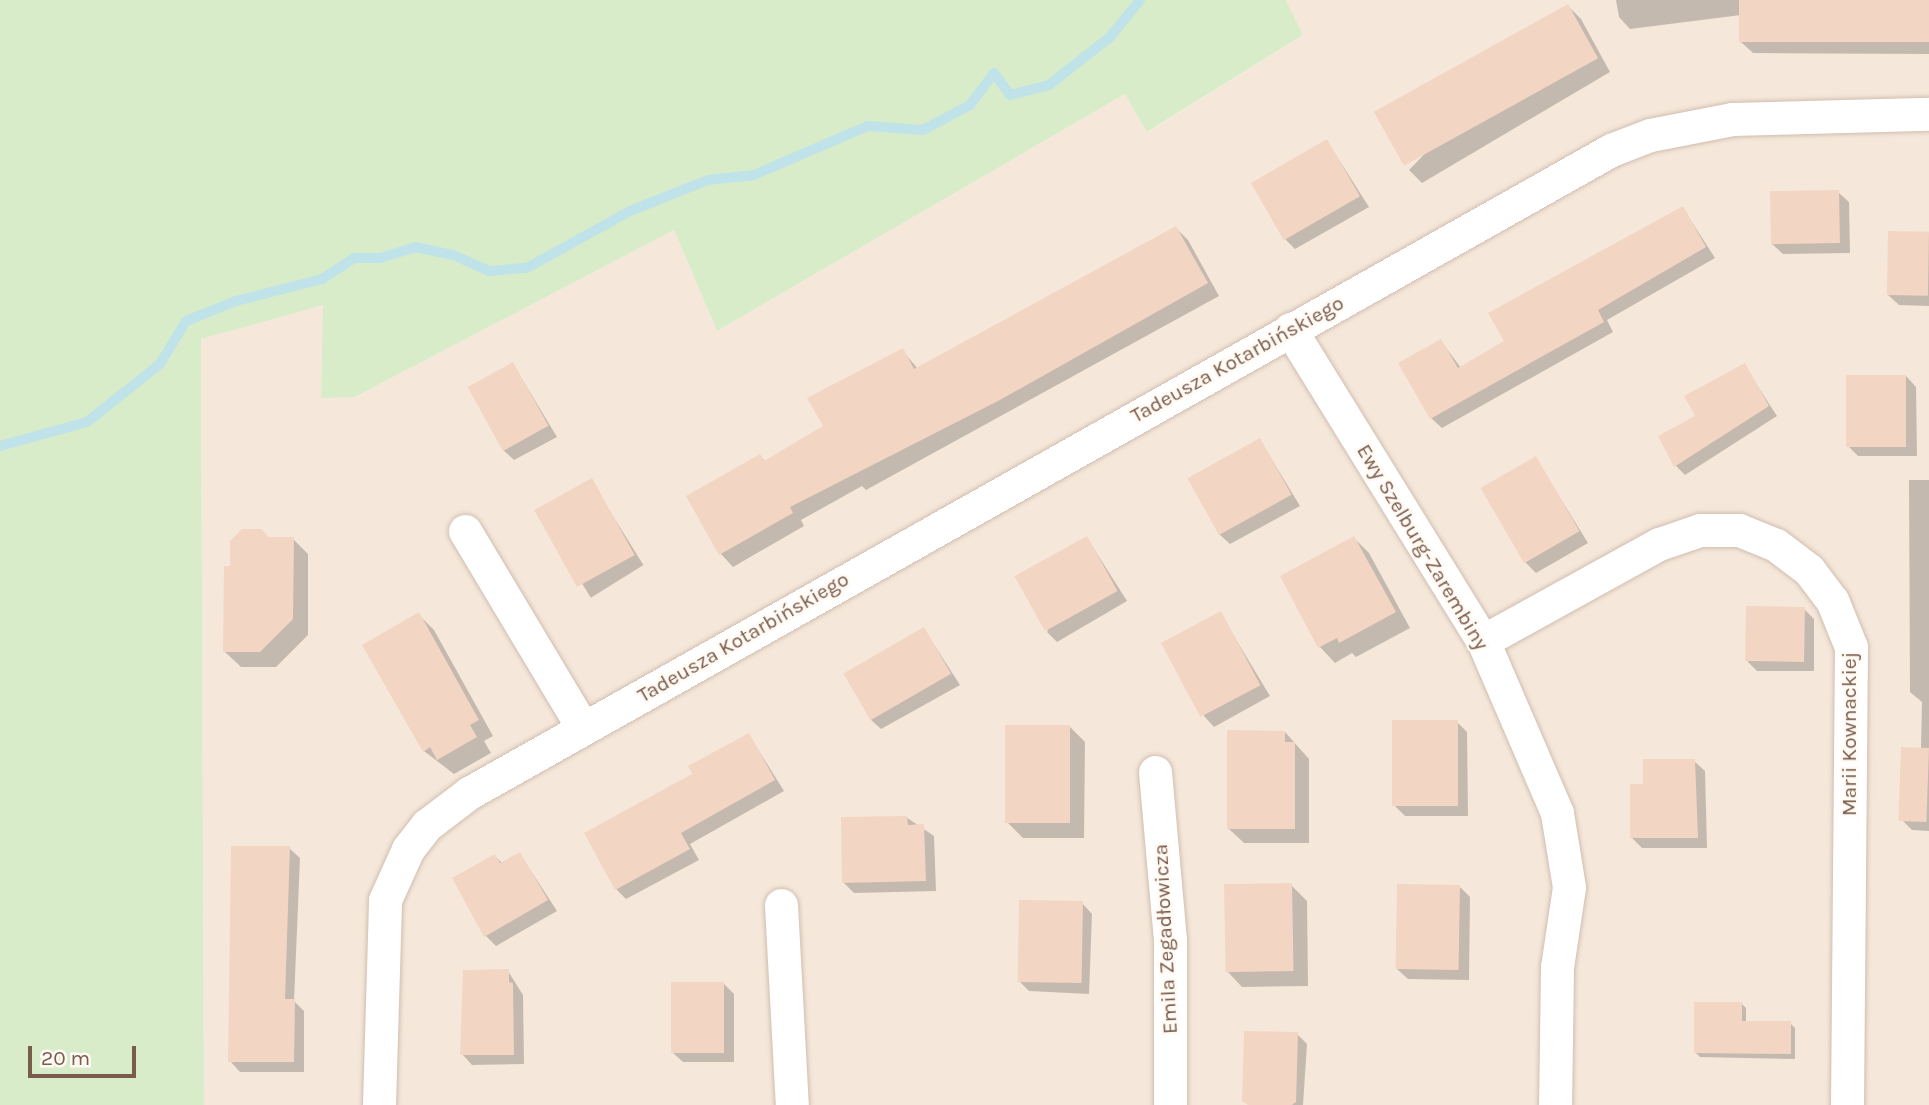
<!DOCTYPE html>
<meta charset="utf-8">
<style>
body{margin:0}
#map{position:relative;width:1929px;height:1105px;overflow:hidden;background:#fdf6ec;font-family:Karla,sans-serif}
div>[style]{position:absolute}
.residential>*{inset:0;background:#f5e8da}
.green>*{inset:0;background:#d8ecc9}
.shadow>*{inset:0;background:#0003;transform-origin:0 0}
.stream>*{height:10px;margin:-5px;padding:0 5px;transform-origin:5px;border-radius:5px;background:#bfe3e8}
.building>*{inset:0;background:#f3d5c3;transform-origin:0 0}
.roads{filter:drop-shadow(0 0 2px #d1beb0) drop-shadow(0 0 2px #d1beb0)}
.minor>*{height:33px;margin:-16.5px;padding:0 16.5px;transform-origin:16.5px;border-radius:16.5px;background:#fff}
span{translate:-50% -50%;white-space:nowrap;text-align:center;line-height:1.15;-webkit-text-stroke:5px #fffaf3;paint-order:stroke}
.street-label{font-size:21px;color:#7a5c4d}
.scale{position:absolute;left:28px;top:1046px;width:108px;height:32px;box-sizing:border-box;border:4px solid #7a5c4d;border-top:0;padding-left:9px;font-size:21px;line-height:24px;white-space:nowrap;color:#7a5c4d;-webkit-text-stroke:5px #fffaf3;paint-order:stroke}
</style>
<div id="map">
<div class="residential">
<i style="clip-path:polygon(1286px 0,1929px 0,1929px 1105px,204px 1105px,201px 339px,324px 304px,321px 397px,355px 397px,674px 230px,717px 331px,1125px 94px,1148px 132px,1303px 35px)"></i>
</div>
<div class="green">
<i style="clip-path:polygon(0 0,1286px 0,1303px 35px,1147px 132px,1125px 94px,717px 331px,674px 230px,355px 397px,321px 398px,323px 305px,201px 339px,204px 1105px,0 1105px)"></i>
</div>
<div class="shadow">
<i style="clip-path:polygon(1616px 0,1929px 0,1929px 54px,1753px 53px,1741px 42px,1741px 15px,1630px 29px,1619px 17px)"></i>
<i style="clip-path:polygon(1568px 6px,1581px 19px,1610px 72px,1422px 183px,1409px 170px)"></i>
<i style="clip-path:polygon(1327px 141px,1369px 207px,1295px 249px,1285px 239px)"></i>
<i style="clip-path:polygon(1838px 192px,1849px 202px,1850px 253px,1783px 254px,1772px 244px)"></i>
<i style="clip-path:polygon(1683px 208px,1715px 258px,1607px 320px,1613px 332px,1442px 428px,1431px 418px,1441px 341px,1461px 368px,1506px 342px)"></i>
<i style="clip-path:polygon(1176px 228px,1188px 240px,1219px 296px,866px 490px,862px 486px,801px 520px,804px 526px,733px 567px,721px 554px,689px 497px,760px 456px,766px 462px,826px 427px,810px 398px,902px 350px,918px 369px)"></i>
<i style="clip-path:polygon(1929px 233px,1929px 306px,1899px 305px,1888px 295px)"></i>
<i style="clip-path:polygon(513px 364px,557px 437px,514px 460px,503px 450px)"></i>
<i style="clip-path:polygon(1744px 365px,1777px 416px,1685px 475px,1676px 466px,1697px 417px)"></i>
<i style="clip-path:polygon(1906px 376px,1916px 387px,1917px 456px,1858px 456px,1848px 446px)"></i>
<i style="clip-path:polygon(1260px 440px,1300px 506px,1230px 544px,1219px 534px)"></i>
<i style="clip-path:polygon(1536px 459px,1588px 543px,1536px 573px,1526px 563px)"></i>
<i style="clip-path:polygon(1909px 480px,1929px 480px,1929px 831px,1912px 830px,1902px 820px,1921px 749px,1922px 702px,1910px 692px)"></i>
<i style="left:591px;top:481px;width:99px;height:62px;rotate:58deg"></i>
<i style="clip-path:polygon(1087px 538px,1127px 601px,1057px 642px,1047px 632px)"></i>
<i style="clip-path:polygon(1354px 538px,1369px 553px,1410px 628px,1356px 657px,1352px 653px,1335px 663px,1320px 647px,1282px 577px)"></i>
<i style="clip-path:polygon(269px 539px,293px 539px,308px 554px,308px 635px,276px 667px,241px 667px,225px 652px,232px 568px)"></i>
<i style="clip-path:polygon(1804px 609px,1814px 619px,1814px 671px,1757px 671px,1747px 661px)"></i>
<i style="clip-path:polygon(1220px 613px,1270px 696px,1214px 727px,1204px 716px)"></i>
<i style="clip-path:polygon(419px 615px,434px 630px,493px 736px,484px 741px,491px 753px,454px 774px,424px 751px)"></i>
<i style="clip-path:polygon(924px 629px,960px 685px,881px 729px,870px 719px)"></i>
<i style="clip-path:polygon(1457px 722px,1467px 732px,1468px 816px,1405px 816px,1394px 805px)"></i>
<i style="clip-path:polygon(1069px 726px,1085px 742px,1084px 838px,1023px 838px,1007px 822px)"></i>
<i style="clip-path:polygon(1285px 732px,1309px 759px,1309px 843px,1244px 843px,1228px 828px)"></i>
<i style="clip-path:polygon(749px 735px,784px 791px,690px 844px,699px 860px,626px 899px,616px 889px,694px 774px)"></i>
<i style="clip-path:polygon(1694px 761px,1705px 771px,1707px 848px,1642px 848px,1632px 838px,1645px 786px)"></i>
<i style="clip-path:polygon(906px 817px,934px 836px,936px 891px,854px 893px,844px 883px)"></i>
<i style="clip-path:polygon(289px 848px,300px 858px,294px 1001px,304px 1011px,304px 1072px,240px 1072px,230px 1061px)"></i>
<i style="clip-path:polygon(520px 854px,557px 911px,496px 946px,486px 936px,495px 856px,503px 864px)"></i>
<i style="clip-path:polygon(1291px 885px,1307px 901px,1308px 986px,1242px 987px,1227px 971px)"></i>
<i style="clip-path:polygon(1460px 887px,1470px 897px,1469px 980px,1408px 979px,1397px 969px)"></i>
<i style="clip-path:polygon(1082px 903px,1092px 914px,1089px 994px,1029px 991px,1019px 981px)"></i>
<i style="clip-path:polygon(508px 971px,523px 995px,524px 1064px,472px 1065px,462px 1054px)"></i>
<i style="clip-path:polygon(724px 984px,734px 994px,734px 1062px,683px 1062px,672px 1052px)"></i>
<i style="clip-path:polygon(1741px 1003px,1746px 1008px,1746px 1023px,1790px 1023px,1795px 1028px,1795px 1059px,1700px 1057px,1696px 1053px)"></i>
<i style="clip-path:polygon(1297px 1034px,1307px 1044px,1303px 1105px,1249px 1105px)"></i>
</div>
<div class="stream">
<i style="left:0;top:446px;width:90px;rotate:-15.4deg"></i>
<i style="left:87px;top:422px;width:93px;rotate:-38.5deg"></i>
<i style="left:160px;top:364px;width:50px;rotate:-58.8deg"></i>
<i style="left:186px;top:321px;width:54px;rotate:-21.8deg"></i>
<i style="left:236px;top:301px;width:89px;rotate:-14.3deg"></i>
<i style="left:322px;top:279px;width:38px;rotate:-33deg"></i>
<i style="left:354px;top:258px;width:26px"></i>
<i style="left:380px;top:258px;width:37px;rotate:-17deg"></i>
<i style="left:415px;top:247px;width:39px;rotate:12deg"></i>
<i style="left:453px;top:255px;width:39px;rotate:24deg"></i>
<i style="left:489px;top:271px;width:38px;rotate:-5deg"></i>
<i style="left:527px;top:268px;width:118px;rotate:-29deg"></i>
<i style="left:630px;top:211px;width:84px;rotate:-21.7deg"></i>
<i style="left:708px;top:180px;width:46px;rotate:-6.2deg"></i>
<i style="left:754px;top:175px;width:124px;rotate:-23.3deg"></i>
<i style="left:868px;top:126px;width:55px;rotate:4.2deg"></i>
<i style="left:923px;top:130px;width:53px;rotate:-28deg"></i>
<i style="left:970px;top:105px;width:40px;rotate:-53deg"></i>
<i style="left:994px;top:73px;width:27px;rotate:54deg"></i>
<i style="left:1010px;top:95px;width:40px;rotate:-14.4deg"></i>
<i style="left:1049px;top:85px;width:78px;rotate:-38.2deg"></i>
<i style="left:1110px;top:37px;width:48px;rotate:-51deg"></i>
</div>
<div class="building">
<i style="left:1739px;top:0;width:190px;height:42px"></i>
<i style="left:1568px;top:4px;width:62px;height:222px;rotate:61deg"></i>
<i style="left:1327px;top:139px;width:66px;height:88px;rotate:60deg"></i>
<i style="left:1839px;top:190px;width:53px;height:69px;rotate:89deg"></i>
<i style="clip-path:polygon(1683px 206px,1706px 247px,1598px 310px,1604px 322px,1430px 419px,1398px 363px,1441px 339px,1458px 368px,1504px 341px,1488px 313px)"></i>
<i style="clip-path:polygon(1176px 226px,1208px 283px,998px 401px,790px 507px,793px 513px,719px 555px,686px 496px,760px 454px,764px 461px,823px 426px,807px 398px,903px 348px,914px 369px)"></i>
<i style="left:1888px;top:231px;width:41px;height:64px;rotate:1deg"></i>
<i style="left:513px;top:362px;width:73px;height:52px;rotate:61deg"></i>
<i style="clip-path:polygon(1745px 363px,1769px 406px,1674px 467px,1658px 436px,1695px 416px,1684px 396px)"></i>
<i style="left:1846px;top:375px;width:60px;height:72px"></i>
<i style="left:1260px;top:438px;width:65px;height:83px;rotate:61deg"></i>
<i style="left:1536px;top:456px;width:87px;height:64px;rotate:60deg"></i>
<i style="left:592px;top:478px;width:88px;height:66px;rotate:61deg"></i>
<i style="clip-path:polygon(242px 529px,261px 529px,269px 537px,294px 537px,293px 619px,260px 652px,223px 652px,224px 566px,230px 566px,230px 541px)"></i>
<i style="left:1087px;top:536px;width:63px;height:83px;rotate:61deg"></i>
<i style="clip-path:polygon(1354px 536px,1396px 612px,1339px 643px,1337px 638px,1318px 648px,1280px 576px)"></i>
<i style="left:1746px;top:606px;width:59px;height:55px;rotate:1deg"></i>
<i style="left:1221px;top:611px;width:84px;height:68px;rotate:62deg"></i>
<i style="clip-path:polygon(419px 612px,479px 720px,470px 725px,477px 737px,437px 760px,430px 747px,423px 752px,362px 645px)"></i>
<i style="left:924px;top:627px;width:54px;height:93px;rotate:60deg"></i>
<i style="left:1392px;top:720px;width:66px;height:86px"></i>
<i style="left:1005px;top:725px;width:65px;height:98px"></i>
<i style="clip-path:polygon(1227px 730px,1285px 731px,1285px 742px,1295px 742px,1295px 829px,1227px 829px)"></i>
<i style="clip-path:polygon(749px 733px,775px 780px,681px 833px,690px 849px,615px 890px,584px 833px,692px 774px,688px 766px)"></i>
<i style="left:1901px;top:747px;width:28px;height:74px;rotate:2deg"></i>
<i style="clip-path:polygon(1643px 759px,1695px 759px,1698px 838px,1630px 838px,1630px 784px,1643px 784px)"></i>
<i style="clip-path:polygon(907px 816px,908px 825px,924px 824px,926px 881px,842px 883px,841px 817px)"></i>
<i style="clip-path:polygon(231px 846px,290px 846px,285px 999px,295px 999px,294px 1062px,228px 1062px)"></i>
<i style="clip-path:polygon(520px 852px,548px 900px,484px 937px,452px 878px,495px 854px,500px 863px)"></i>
<i style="left:1292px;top:883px;width:88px;height:68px;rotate:89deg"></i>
<i style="left:1397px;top:884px;width:63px;height:85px;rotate:1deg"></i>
<i style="left:1019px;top:900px;width:64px;height:82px;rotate:1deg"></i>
<i style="clip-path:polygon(509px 969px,509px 982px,513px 983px,514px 1055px,460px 1055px,463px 970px)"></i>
<i style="left:671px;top:982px;width:53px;height:71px"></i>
<i style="clip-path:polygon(1694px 1002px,1742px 1002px,1742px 1021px,1791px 1021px,1791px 1054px,1694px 1053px)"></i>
<i style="clip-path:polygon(1244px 1031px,1298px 1032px,1296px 1102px,1292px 1105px,1248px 1105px,1242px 1101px)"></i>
</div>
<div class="roads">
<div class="minor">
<i style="left:1290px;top:329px;width:367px;rotate:58.3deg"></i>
<i style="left:1483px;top:641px;width:187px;rotate:66.7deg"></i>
<i style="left:1557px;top:813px;width:75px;rotate:80.8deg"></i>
<i style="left:1569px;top:887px;width:81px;rotate:98.5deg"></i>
<i style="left:1557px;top:967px;width:138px;rotate:90.8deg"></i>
<i style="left:465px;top:531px;width:230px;rotate:59.1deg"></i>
<i style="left:1483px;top:641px;width:201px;rotate:-28.9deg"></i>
<i style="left:1659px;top:544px;width:43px;rotate:-18.9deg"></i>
<i style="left:1700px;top:530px;width:39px"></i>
<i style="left:1739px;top:530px;width:40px;rotate:22deg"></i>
<i style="left:1776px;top:545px;width:41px;rotate:37.1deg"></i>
<i style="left:1809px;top:570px;width:38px;rotate:53deg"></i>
<i style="left:1832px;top:600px;width:51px;rotate:68deg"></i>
<i style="left:1851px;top:647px;width:458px;rotate:90.5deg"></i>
<i style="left:1155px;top:772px;width:168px;rotate:84.9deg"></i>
<i style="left:1170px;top:939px;width:166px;rotate:90deg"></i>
<i style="left:781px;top:905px;width:200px;rotate:86.9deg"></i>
<i style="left:379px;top:1105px;width:205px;rotate:-88.3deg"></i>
<i style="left:385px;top:900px;width:56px;rotate:-65.7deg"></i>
<i style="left:408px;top:849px;width:31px;rotate:-52deg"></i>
<i style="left:427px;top:825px;width:53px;rotate:-37.3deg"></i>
<i style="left:469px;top:793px;width:1311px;rotate:-29.38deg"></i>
<i style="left:1611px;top:150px;width:42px;rotate:-21deg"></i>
<i style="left:1650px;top:135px;width:84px;rotate:-11deg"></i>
<i style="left:1732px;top:119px;width:197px;rotate:-1.5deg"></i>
</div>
</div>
<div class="street-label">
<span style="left:1237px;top:359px;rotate:-29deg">Tadeusza Kotarbińskiego</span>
<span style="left:1423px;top:547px;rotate:59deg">Ewy Szelburg-Zarembiny</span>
<span style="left:743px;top:637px;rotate:-30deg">Tadeusza Kotarbińskiego</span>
<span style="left:1849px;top:734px;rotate:-90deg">Marii Kownackiej</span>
<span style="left:1165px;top:939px;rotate:-93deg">Emila Zegadłowicza</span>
</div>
<div class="scale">20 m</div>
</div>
